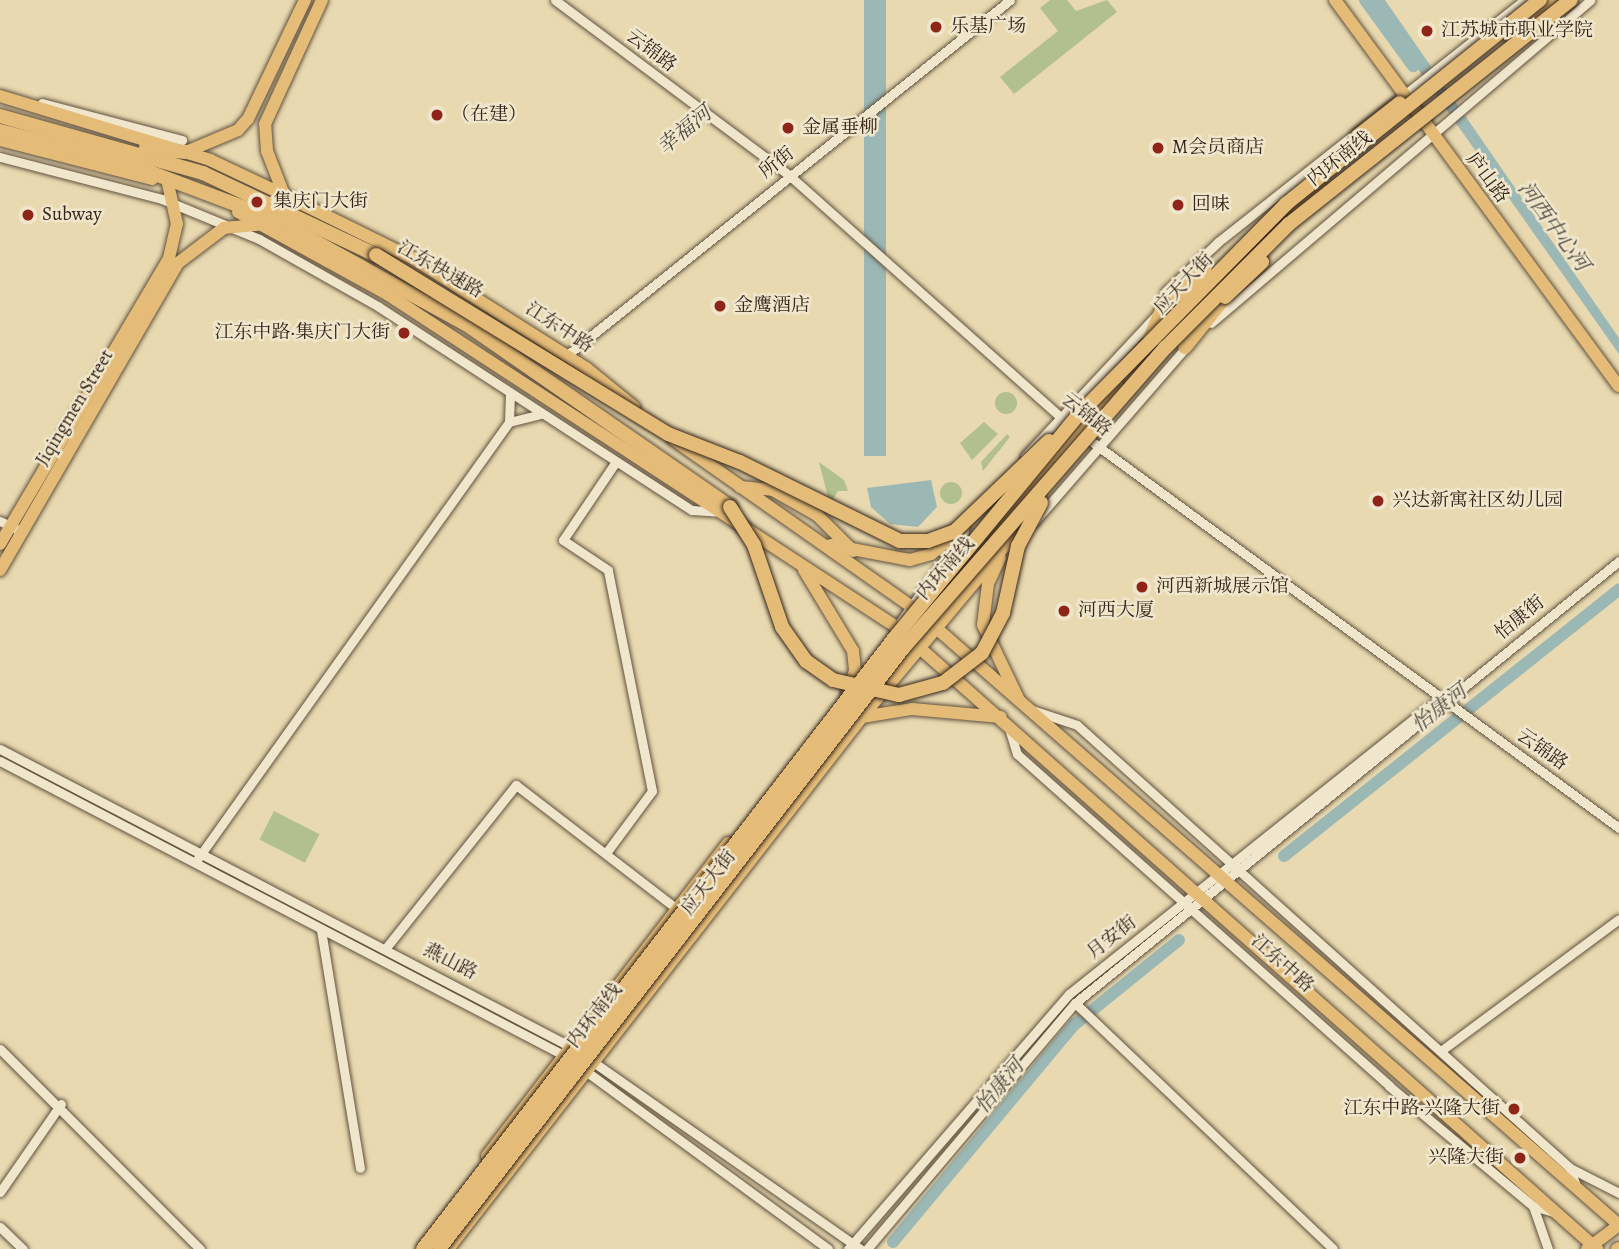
<!DOCTYPE html>
<meta charset="utf-8">
<style>
body{margin:0}
#map{position:relative;width:1619px;height:1249px;overflow:hidden;background:#e8d9b0;font-family:Alegreya,"Noto Serif SC",serif}
div>[style]{position:absolute}
.green>*{inset:0;background:#b2c08e;transform-origin:0 0}
.round{border-radius:50%}
.water>*{inset:0;background:#9bb8b5;transform-origin:0 0}
.river>*{height:12px;margin:-6px;padding:0 6px;transform-origin:6px;border-radius:6px;background:#9bb8b5}
.roads{filter:drop-shadow(0 0 2px #61513f) drop-shadow(0 0 2px #61513f)}
.minor>*{height:9px;margin:-4.5px;padding:0 4.5px;transform-origin:4.5px;border-radius:4.5px;background:#f0e6cc}
.major>*{height:12px;margin:-6px;padding:0 6px;transform-origin:6px;border-radius:6px;background:#e4bc78}
.highway>*{height:14px;margin:-7px;padding:0 7px;transform-origin:7px;border-radius:7px;background:#e4bc78}
.bridges{filter:drop-shadow(0 0 2px #342419) drop-shadow(0 0 2px #342419)}
.highway-bridge>*{height:14px;margin:-7px;padding:0 7px;transform-origin:7px;border-radius:7px;background:#e4bc78}
.dots>*{width:19px;height:19px;translate:-50% -50%;box-sizing:border-box;border:4px solid #f0e6cc;border-radius:50%}
span{translate:-50% -50%;white-space:nowrap;text-align:center;line-height:1.15;-webkit-text-stroke:5px #f0e6cc;paint-order:stroke}
.poi-label{font-size:19px;color:#342419}
.left{translate:0 -50%;text-align:left}
.right{translate:-100% -50%;text-align:right}
.street-label{font-size:19px;color:#342419}
.water-label{font-size:21px;color:#4e4940;font-style:italic}
</style>
<div id="map">
<div class="green">
<i style="clip-path:polygon(1050px 0,1067px 0,1076px 11px,1107px 0,1117px 12px,1014px 94px,1000px 77px,1058px 31px,1040px 8px)"></i>
<i class="round" style="left:995px;top:392px;width:22px;height:22px"></i>
<i style="clip-path:polygon(984px 422px,998px 434px,972px 460px,960px 443px)"></i>
<i style="clip-path:polygon(1007px 434px,1010px 437px,983px 471px,981px 462px)"></i>
<i style="clip-path:polygon(819px 462px,844px 480px,848px 491px,838px 491px,830px 505px)"></i>
<i class="round" style="left:940px;top:482px;width:22px;height:22px"></i>
<i style="left:274px;top:811px;width:51px;height:32px;rotate:27deg"></i>
</div>
<div class="water">
<i style="left:864px;top:0;width:22px;height:456px"></i>
<i style="clip-path:polygon(1369px 0,1385px 0,1619px 338px,1619px 354px)"></i>
<i style="clip-path:polygon(931px 480px,937px 507px,918px 527px,890px 524px,871px 507px,867px 488px)"></i>
</div>
<div class="river">
<i style="left:1365px;top:0;width:82px;rotate:54deg"></i>
<i style="left:1284px;top:856px;width:428px;rotate:-38.5deg"></i>
<i style="left:893px;top:1242px;width:283px;rotate:-50.2deg"></i>
<i style="left:1074px;top:1025px;width:135px;rotate:-39deg"></i>
</div>
<div class="roads">
<div class="minor">
<i style="left:555px;top:0;width:294px;rotate:36.8deg"></i>
<i style="left:790px;top:176px;width:379px;rotate:41.7deg"></i>
<i style="left:42px;top:103px;width:145px;rotate:14.8deg"></i>
<i style="left:0;top:157px;width:167px;rotate:14.5deg"></i>
<i style="left:162px;top:199px;width:105px;rotate:22.4deg"></i>
<i style="left:259px;top:239px;width:138px;rotate:29.5deg"></i>
<i style="left:379px;top:307px;width:373px;rotate:33deg"></i>
<i style="left:692px;top:510px;width:27px;rotate:4deg"></i>
<i style="left:1211px;top:323px;width:498px;rotate:-40.4deg"></i>
<i style="left:566px;top:356px;width:569px;rotate:-38.72deg"></i>
<i style="left:509px;top:422px;width:32px;rotate:-14deg"></i>
<i style="left:1084px;top:436px;width:663px;rotate:36.23deg"></i>
<i style="left:1025px;top:456px;width:200px;rotate:-47deg"></i>
<i style="left:1161px;top:310px;width:18px;rotate:-77deg"></i>
<i style="left:1165px;top:292px;width:73px;rotate:-43.3deg"></i>
<i style="left:1218px;top:242px;width:390px;rotate:-38.3deg"></i>
<i style="left:0;top:521px;width:25px;rotate:26deg"></i>
<i style="left:1034px;top:522px;width:235px;rotate:-49deg"></i>
<i style="left:895px;top:629px;width:119px;rotate:-54.6deg"></i>
<i style="left:1032px;top:710px;width:47px;rotate:18.4deg"></i>
<i style="left:1077px;top:725px;width:663px;rotate:41.94deg"></i>
<i style="left:1570px;top:1168px;width:19px;rotate:72deg"></i>
<i style="left:1009px;top:728px;width:27px;rotate:73deg"></i>
<i style="left:1017px;top:754px;width:499px;rotate:41.7deg"></i>
<i style="left:1389px;top:1086px;width:187px;rotate:39.8deg"></i>
<i style="left:1533px;top:1206px;width:22px;rotate:16deg"></i>
<i style="left:0;top:749px;width:649px;rotate:27.55deg"></i>
<i style="left:0;top:761px;width:642px;rotate:27.56deg"></i>
<i style="left:606px;top:853px;width:77px;rotate:-53.4deg"></i>
<i style="left:652px;top:791px;width:225px;rotate:-101.3deg"></i>
<i style="left:608px;top:570px;width:54px;rotate:-146.3deg"></i>
<i style="left:563px;top:540px;width:93px;rotate:-56deg"></i>
<i style="left:196px;top:861px;width:539px;rotate:-54.51deg"></i>
<i style="left:509px;top:422px;width:28px;rotate:-88deg"></i>
<i style="left:321px;top:930px;width:241px;rotate:80.7deg"></i>
<i style="left:385px;top:949px;width:210px;rotate:-51.4deg"></i>
<i style="left:516px;top:785px;width:202px;rotate:37.6deg"></i>
<i style="left:1075px;top:1003px;width:356px;rotate:43.6deg"></i>
<i style="left:0;top:1049px;width:283px;rotate:45deg"></i>
<i style="left:1442px;top:1050px;width:220px;rotate:-36.5deg"></i>
<i style="left:589px;top:1059px;width:331px;rotate:35deg"></i>
<i style="left:583px;top:1069px;width:304px;rotate:36.3deg"></i>
<i style="left:1570px;top:1168px;width:55px;rotate:27deg"></i>
<i style="left:0;top:1192px;width:107px;rotate:-55.3deg"></i>
<i style="left:1533px;top:1206px;width:46px;rotate:70.8deg"></i>
<i style="left:0;top:1227px;width:32px;rotate:44deg"></i>
<i style="left:848px;top:1249px;width:337px;rotate:-49.1deg"></i>
<i style="left:1069px;top:994px;width:458px;rotate:-38.6deg"></i>
<i style="left:1427px;top:708px;width:16px;rotate:-22deg"></i>
<i style="left:867px;top:1249px;width:322px;rotate:-49.8deg"></i>
<i style="left:1075px;top:1003px;width:701px;rotate:-39.09deg"></i>
</div>
<div class="major">
<i style="left:1335px;top:0;width:479px;rotate:53.7deg"></i>
<i style="left:1508px;top:35px;width:56px;rotate:-38.5deg"></i>
<i style="left:0;top:96px;width:220px;rotate:16.9deg"></i>
<i style="left:210px;top:160px;width:82px;rotate:25.3deg"></i>
<i style="left:284px;top:195px;width:143px;rotate:26.2deg"></i>
<i style="left:412px;top:258px;width:206px;rotate:32.3deg"></i>
<i style="left:586px;top:368px;width:62px;rotate:39.1deg"></i>
<i style="left:0;top:140px;width:157px;rotate:14.4deg"></i>
<i style="left:186px;top:152px;width:56px;rotate:-22.9deg"></i>
<i style="left:238px;top:130px;width:15px;rotate:-48deg"></i>
<i style="left:248px;top:119px;width:132px;rotate:-64.4deg"></i>
<i style="left:284px;top:195px;width:47px;rotate:-111.1deg"></i>
<i style="left:267px;top:151px;width:27px;rotate:-94deg"></i>
<i style="left:265px;top:124px;width:136px;rotate:-65.3deg"></i>
<i style="left:238px;top:212px;width:170px;rotate:28.8deg"></i>
<i style="left:387px;top:294px;width:607px;rotate:33.17deg"></i>
<i style="left:895px;top:626px;width:939px;rotate:41.59deg"></i>
<i style="left:1238px;top:261px;width:111px;rotate:-40.6deg"></i>
<i style="left:1149px;top:338px;width:30px;rotate:-67deg"></i>
<i style="left:1161px;top:343px;width:59px;rotate:-47.7deg"></i>
<i style="left:673px;top:439px;width:291px;rotate:35.1deg"></i>
<i style="left:911px;top:606px;width:940px;rotate:41.16deg"></i>
<i style="left:740px;top:487px;width:33px;rotate:5deg"></i>
<i style="left:773px;top:490px;width:51px;rotate:29.6deg"></i>
<i style="left:817px;top:515px;width:51px;rotate:45deg"></i>
<i style="left:990px;top:533px;width:196px;rotate:-49.6deg"></i>
<i style="left:0;top:544px;width:332px;rotate:-59.4deg"></i>
<i style="left:169px;top:258px;width:35px;rotate:-77deg"></i>
<i style="left:177px;top:224px;width:41px;rotate:-102.7deg"></i>
<i style="left:831px;top:545px;width:80px;rotate:10.8deg"></i>
<i style="left:910px;top:560px;width:22px;rotate:-16deg"></i>
<i style="left:931px;top:554px;width:43px;rotate:-39.3deg"></i>
<i style="left:1000px;top:558px;width:29px;rotate:115deg"></i>
<i style="left:988px;top:584px;width:41px;rotate:97deg"></i>
<i style="left:983px;top:625px;width:83px;rotate:64.4deg"></i>
<i style="left:0;top:570px;width:355px;rotate:-59.9deg"></i>
<i style="left:178px;top:263px;width:58px;rotate:-37.3deg"></i>
<i style="left:224px;top:228px;width:42px;rotate:-5.4deg"></i>
<i style="left:804px;top:570px;width:95px;rotate:58.8deg"></i>
<i style="left:853px;top:651px;width:20px;rotate:84deg"></i>
<i style="left:855px;top:671px;width:23px;rotate:110deg"></i>
<i style="left:862px;top:717px;width:51px;rotate:-9.1deg"></i>
<i style="left:912px;top:709px;width:89px;rotate:5.1deg"></i>
<i style="left:487px;top:1156px;width:395px;rotate:-52.4deg"></i>
<i style="left:448px;top:1249px;width:674px;rotate:-52.11deg"></i>
<i style="left:862px;top:717px;width:224px;rotate:-50.1deg"></i>
<i style="left:1006px;top:545px;width:22px;rotate:-68deg"></i>
<i style="left:1587px;top:1249px;width:40px;rotate:-37deg"></i>
<i style="left:1617px;top:1249px;width:2px;rotate:-27deg"></i>
</div>
<div class="highway">
<i style="left:0;top:116px;width:211px;rotate:15.7deg"></i>
<i style="left:203px;top:173px;width:191px;rotate:25.4deg"></i>
<i style="left:0;top:131px;width:127px;rotate:14.1deg"></i>
<i style="left:123px;top:162px;width:159px;rotate:20.6deg"></i>
<i style="left:272px;top:218px;width:221px;rotate:28.7deg"></i>
<i style="left:466px;top:324px;width:321px;rotate:34.7deg"></i>
<i style="left:146px;top:148px;width:40px;rotate:5.7deg"></i>
<i style="left:1185px;top:347px;width:64px;rotate:-51.3deg"></i>
</div>
</div>
<div class="bridges">
<div class="highway-bridge">
<i style="left:1358px;top:136px;width:53px;rotate:-38.2deg"></i>
<i style="left:376px;top:255px;width:342px;rotate:31.5deg"></i>
<i style="left:668px;top:434px;width:77px;rotate:21.3deg"></i>
<i style="left:740px;top:462px;width:178px;rotate:26.3deg"></i>
<i style="left:900px;top:541px;width:28px"></i>
<i style="left:928px;top:541px;width:29px;rotate:-20deg"></i>
<i style="left:955px;top:531px;width:130px;rotate:-43.8deg"></i>
<i style="left:1176px;top:296px;width:40px;rotate:-44deg"></i>
<i style="left:1225px;top:297px;width:51px;rotate:-43.4deg"></i>
<i style="left:730px;top:507px;width:45px;rotate:57.7deg"></i>
<i style="left:754px;top:545px;width:87px;rotate:71.1deg"></i>
<i style="left:782px;top:627px;width:42px;rotate:54.8deg"></i>
<i style="left:806px;top:661px;width:33px;rotate:35deg"></i>
<i style="left:833px;top:680px;width:68px;rotate:12.8deg"></i>
<i style="left:899px;top:695px;width:46px;rotate:-15.3deg"></i>
<i style="left:943px;top:683px;width:49px;rotate:-37.6deg"></i>
<i style="left:982px;top:653px;width:45px;rotate:-62.3deg"></i>
<i style="left:1003px;top:613px;width:69px;rotate:-77.4deg"></i>
<i style="left:1018px;top:546px;width:49px;rotate:-61.9deg"></i>
<i style="left:423px;top:1249px;width:774px;rotate:-52.35deg"></i>
<i style="left:896px;top:636px;width:288px;rotate:-50.5deg"></i>
<i style="left:1079px;top:414px;width:295px;rotate:-45.4deg"></i>
<i style="left:1286px;top:204px;width:326px;rotate:-38.8deg"></i>
<i style="left:439px;top:1249px;width:761px;rotate:-52.32deg"></i>
<i style="left:904px;top:647px;width:397px;rotate:-48.9deg"></i>
<i style="left:1165px;top:348px;width:175px;rotate:-45deg"></i>
<i style="left:1289px;top:224px;width:360px;rotate:-38.5deg"></i>
</div>
</div>
<div class="dots">
<i style="left:936px;top:27px;background:#8f2418"></i>
<i style="left:1427px;top:31px;background:#8f2418"></i>
<i style="left:437px;top:115px;background:#8f2418"></i>
<i style="left:788px;top:128px;background:#8f2418"></i>
<i style="left:1158px;top:148px;background:#8f2418"></i>
<i style="left:257px;top:202px;background:#8f2418"></i>
<i style="left:1178px;top:205px;background:#8f2418"></i>
<i style="left:28px;top:215px;background:#8f2418"></i>
<i style="left:720px;top:306px;background:#8f2418"></i>
<i style="left:404px;top:333px;background:#8f2418"></i>
<i style="left:1378px;top:501px;background:#8f2418"></i>
<i style="left:1142px;top:587px;background:#8f2418"></i>
<i style="left:1064px;top:611px;background:#8f2418"></i>
<i style="left:1514px;top:1109px;background:#8f2418"></i>
<i style="left:1520px;top:1158px;background:#8f2418"></i>
</div>
<div class="poi-label">
<span class="left" style="left:950px;top:27px">乐基广场</span>
<span class="left" style="left:1441px;top:31px">江苏城市职业学院</span>
<span class="left" style="left:451px;top:115px">（在建）</span>
<span class="left" style="left:802px;top:128px">金属垂柳</span>
<span class="left" style="left:1172px;top:148px">M会员商店</span>
<span class="left" style="left:273px;top:202px">集庆门大街</span>
<span class="left" style="left:1192px;top:205px">回味</span>
<span class="left" style="left:42px;top:215px">Subway</span>
<span class="left" style="left:734px;top:306px">金鹰酒店</span>
<span class="right" style="left:390px;top:333px">江东中路·集庆门大街</span>
<span class="left" style="left:1392px;top:501px">兴达新寓社区幼儿园</span>
<span class="left" style="left:1156px;top:587px">河西新城展示馆</span>
<span class="left" style="left:1078px;top:611px">河西大厦</span>
<span class="right" style="left:1500px;top:1109px">江东中路·兴隆大街</span>
<span class="right" style="left:1504px;top:1158px">兴隆大街</span>
</div>
<div class="street-label">
<span style="left:651px;top:51px;rotate:37deg">云锦路</span>
<span style="left:1340px;top:159px;rotate:-38deg">内环南线</span>
<span style="left:777px;top:163px;rotate:-38deg">所街</span>
<span style="left:1487px;top:178px;rotate:53deg">庐山路</span>
<span style="left:440px;top:270px;rotate:30deg">江东快速路</span>
<span style="left:1184px;top:284px;rotate:-46deg">应天大街</span>
<span style="left:559px;top:328px;rotate:33deg">江东中路</span>
<span style="left:75px;top:408px;rotate:-59deg">Jiqingmen Street</span>
<span style="left:1086px;top:415px;rotate:39deg">云锦路</span>
<span style="left:946px;top:569px;rotate:-49deg">内环南线</span>
<span style="left:1520px;top:618px;rotate:-39deg">怡康街</span>
<span style="left:1542px;top:750px;rotate:35deg">云锦路</span>
<span style="left:709px;top:883px;rotate:-52deg">应天大街</span>
<span style="left:1112px;top:938px;rotate:-38deg">月安街</span>
<span style="left:450px;top:962px;rotate:27deg">燕山路</span>
<span style="left:1282px;top:964px;rotate:42deg">江东中路</span>
<span style="left:595px;top:1016px;rotate:-52deg">内环南线</span>
</div>
<div class="water-label">
<span style="left:684px;top:130px;rotate:-39deg">幸福河</span>
<span style="left:1554px;top:226px;rotate:54deg">河西中心河</span>
<span style="left:1439px;top:708px;rotate:-38deg">怡康河</span>
<span style="left:999px;top:1086px;rotate:-50deg">怡康河</span>
</div>
</div>
